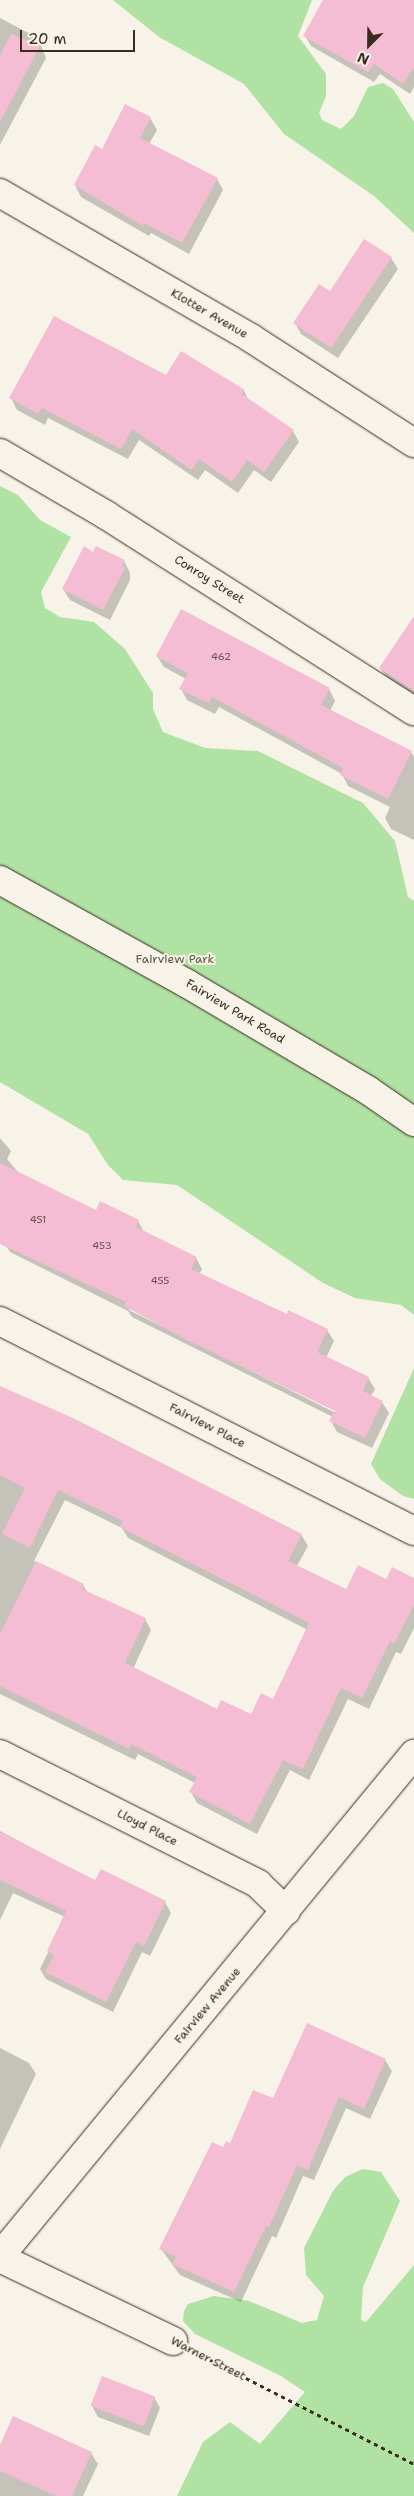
<!DOCTYPE html>
<style>
body{margin:0}
#map{position:relative;width:414px;height:2496px;overflow:hidden;background:#f7f3e8;font-family:"Shantell Sans",sans-serif}
div>[style]{position:absolute}
.green>*{inset:0;background:#afe2a3}
.shadow>*{inset:0;background:#0003}
.building>*{inset:0;background:#f4bdd4;transform-origin:0 0}
.path>*{height:3px;margin-top:-1.5px;transform-origin:0;background:repeating-linear-gradient(90deg,#3b2a1e 0 4px,transparent 0 8px)}
.roads{filter:drop-shadow(0 0 1px #3b2a1e) drop-shadow(0 0 1px #3b2a1e)}
.minor>*{height:28px;margin:-14px;padding:0 14px;transform-origin:14px;border-radius:14px;background:#f7f3e8}
span{translate:-50% -50%;white-space:nowrap;text-align:center;line-height:1.15;-webkit-text-stroke:4px #f7f3e8;paint-order:stroke}
.number-label{font-size:10px;color:#694f4c}
.number-label span{-webkit-text-stroke-width:0}
.street-label{font-size:12px;color:#3b2a1e}
.park-label{font-size:12px;color:#58583f}
.north{position:absolute;left:344px;top:20px;width:50px;height:50px;-webkit-text-stroke:4px #f7f3e8;paint-order:stroke;rotate:203deg;font-size:14px;font-weight:700;line-height:20px;text-align:center;color:#3b2a1e}
.north::after{content:'';display:block;margin:auto;width:18px;height:22px;background:#3b2a1e;clip-path:polygon(50% 0,100% 100%,50% 72%,0 100%)}
.scale{position:absolute;left:20px;top:30px;width:115px;height:22px;box-sizing:border-box;border:2px solid #3b2a1e;border-top:0;padding-left:6px;font-size:15px;line-height:18px;white-space:nowrap;color:#3b2a1e;-webkit-text-stroke:4px #f7f3e8;paint-order:stroke}
</style>
<div id="map">
<div class="green">
<i style="clip-path:polygon(113px 0,312px 0,298px 36px,326px 74px,326px 96px,319px 113px,322px 120px,341px 129px,354px 116px,368px 87px,383px 83px,393px 89px,414px 122px,414px 233px,374px 196px,284px 134px,244px 84px,159px 37px)"></i>
<i style="clip-path:polygon(0 486px,18px 495px,40px 520px,71px 537px,41px 592px,45px 608px,60px 617px,94px 622px,125px 649px,153px 693px,153px 709px,163px 732px,205px 748px,258px 751px,363px 803px,395px 841px,408px 897px,414px 901px,414px 1315px,401px 1305px,355px 1298px,323px 1283px,177px 1185px,123px 1180px,108px 1165px,88px 1134px,0 1082px)"></i>
<i style="clip-path:polygon(414px 1368px,414px 1499px,403px 1496px,380px 1479px,371px 1464px)"></i>
<i style="clip-path:polygon(363px 2169px,381px 2172px,400px 2201px,363px 2287px,361px 2320px,366px 2322px,414px 2265px,414px 2496px,177px 2496px,203px 2442px,230px 2422px,260px 2444px,305px 2392px,281px 2376px,195px 2334px,183px 2321px,184px 2311px,188px 2304px,214px 2296px,249px 2301px,302px 2323px,317px 2320px,324px 2296px,306px 2275px,304px 2248px,333px 2191px,345px 2177px)"></i>
</div>
<div class="shadow">
<i style="clip-path:polygon(325px 0,414px 0,414px 87px,410px 94px,380px 74px,374px 82px,311px 46px,305px 36px)"></i>
<i style="clip-path:polygon(0 18px,38px 38px,46px 58px,0 145px)"></i>
<i style="clip-path:polygon(126px 106px,150px 118px,157px 130px,149px 144px,217px 179px,223px 190px,189px 254px,151px 233px,149px 236px,81px 197px,75px 185px,103px 150px)"></i>
<i style="clip-path:polygon(391px 258px,398px 269px,338px 358px,301px 334px,295px 323px,330px 293px)"></i>
<i style="clip-path:polygon(166px 377px,244px 391px,249px 401px,293px 431px,299px 442px,271px 482px,254px 470px,238px 493px,205px 470px,198px 480px,139px 440px,128px 459px,48px 418px,45px 425px,17px 410px,11px 398px)"></i>
<i style="clip-path:polygon(94px 554px,124px 561px,130px 573px,130px 580px,110px 620px,70px 600px,63px 589px)"></i>
<i style="clip-path:polygon(414px 623px,414px 697px,387px 678px,380px 668px)"></i>
<i style="clip-path:polygon(157px 656px,329px 689px,335px 701px,330px 711px,411px 752px,414px 757px,414px 840px,391px 829px,385px 818px,390px 807px,348px 786px,342px 774px,219px 707px,215px 714px,187px 700px,181px 689px,186px 679px,164px 667px)"></i>
<i style="clip-path:polygon(evenodd,0 1138px,11px 1151px,7px 1159px,18px 1172px,97px 1212px,138px 1221px,144px 1232px,196px 1258px,202px 1269px,199px 1275px,287px 1316px,327px 1330px,334px 1341px,326px 1358px,368px 1378px,375px 1389px,371px 1396px,382px 1402px,389px 1413px,372px 1448px,337px 1432px,331px 1421px,333px 1417px,132px 1317px,128px 1311px,10px 1252px,0 1237px,0 1138px,129px 1307px,341px 1412px,340px 1415px,129px 1310px,129px 1307px)"></i>
<i style="clip-path:polygon(evenodd,0 1402px,301px 1534px,308px 1546px,297px 1566px,346px 1591px,387px 1581px,414px 1579px,414px 1628px,401px 1654px,396px 1652px,369px 1709px,348px 1699px,309px 1780px,290px 1770px,257px 1834px,197px 1803px,191px 1792px,195px 1783px,138px 1754px,135px 1760px,0 1694px,0 1402px,65px 1500px,122px 1528px,128px 1538px,308px 1630px,273px 1700px,251px 1716px,217px 1710px,133px 1669px,151px 1630px,145px 1619px,88px 1593px,83px 1585px,34px 1561px,65px 1500px)"></i>
<i style="clip-path:polygon(0 1831px,96px 1882px,165px 1902px,171px 1913px,150px 1956px,142px 1952px,113px 2012px,46px 1979px,40px 1969px,65px 1917px,13px 1893px,0 1920px)"></i>
<i style="clip-path:polygon(0 2048px,29px 2063px,36px 2074px,0 2149px)"></i>
<i style="clip-path:polygon(385px 2060px,392px 2071px,370px 2119px,346px 2108px,314px 2180px,303px 2176px,276px 2238px,272px 2236px,241px 2302px,180px 2275px,161px 2249px,224px 2149px,274px 2100px)"></i>
<i style="clip-path:polygon(154px 2397px,160px 2408px,149px 2436px,98px 2417px,92px 2406px)"></i>
<i style="clip-path:polygon(0 2448px,91px 2453px,98px 2464px,83px 2496px,0 2496px)"></i>
</div>
<div class="building">
<i style="clip-path:polygon(323px 0,414px 0,414px 67px,403px 84px,374px 64px,368px 72px,303px 36px)"></i>
<i style="clip-path:polygon(11px 34px,40px 46px,0 122px,0 55px)"></i>
<i style="clip-path:polygon(125px 104px,151px 117px,140px 138px,218px 178px,182px 243px,144px 223px,143px 226px,74px 185px,95px 145px,102px 149px)"></i>
<i style="clip-path:polygon(364px 239px,392px 257px,331px 348px,293px 323px,319px 284px,330px 291px)"></i>
<i style="clip-path:polygon(54px 316px,166px 375px,181px 351px,245px 390px,242px 394px,294px 430px,264px 472px,247px 460px,232px 482px,199px 459px,192px 470px,132px 429px,121px 449px,42px 408px,38px 414px,9px 398px)"></i>
<i style="clip-path:polygon(84px 546px,93px 552px,96px 546px,125px 560px,122px 566px,125px 568px,103px 610px,62px 589px)"></i>
<i style="clip-path:polygon(181px 609px,330px 688px,321px 705px,412px 751px,388px 799px,340px 775px,343px 768px,212px 697px,209px 703px,179px 689px,188px 673px,156px 656px)"></i>
<i style="clip-path:polygon(414px 616px,414px 691px,379px 668px)"></i>
<i style="clip-path:polygon(0 1163px,96px 1210px,100px 1201px,139px 1220px,136px 1227px,197px 1257px,191px 1269px,287px 1314px,288px 1310px,328px 1329px,317px 1352px,369px 1377px,363px 1391px,383px 1401px,365px 1438px,329px 1421px,335px 1411px,187px 1340px,124px 1306px,126px 1302px,0 1244px)"></i>
<i style="clip-path:polygon(0 1386px,73px 1418px,302px 1534px,288px 1561px,346px 1589px,358px 1565px,386px 1579px,392px 1567px,414px 1578px,414px 1605px,394px 1644px,390px 1641px,362px 1698px,341px 1688px,303px 1769px,283px 1760px,250px 1824px,189px 1792px,197px 1777px,131px 1744px,129px 1749px,0 1686px,0 1634px,36px 1561px,84px 1584px,82px 1589px,146px 1618px,125px 1663px,217px 1709px,221px 1700px,251px 1714px,261px 1693px,273px 1699px,309px 1623px,120px 1527px,123px 1521px,58px 1490px,30px 1548px,2px 1534px,25px 1488px,0 1475px)"></i>
<i style="clip-path:polygon(0 1832px,95px 1880px,101px 1869px,166px 1901px,144px 1946px,136px 1942px,106px 2002px,45px 1972px,54px 1955px,47px 1951px,66px 1911px,0 1880px)"></i>
<i style="clip-path:polygon(307px 2023px,386px 2059px,364px 2109px,339px 2097px,308px 2170px,297px 2165px,269px 2227px,266px 2226px,234px 2292px,172px 2264px,176px 2257px,159px 2249px,212px 2142px,223px 2147px,226px 2141px,230px 2143px,253px 2090px,273px 2098px)"></i>
<i style="left:102px;top:2376px;width:57px;height:32px;rotate:21deg"></i>
<i style="clip-path:polygon(13px 2416px,92px 2452px,72px 2496px,56px 2496px,0 2471px,0 2445px)"></i>
</div>
<div class="path">
<i style="left:203px;top:2356px;width:237px;rotate:27.1deg"></i>
</div>
<div class="roads">
<div class="minor">
<i style="left:0;top:193px;width:290px;rotate:30deg"></i>
<i style="left:251px;top:338px;width:194px;rotate:32.8deg"></i>
<i style="left:0;top:453px;width:123px;rotate:30.3deg"></i>
<i style="left:106px;top:515px;width:365px;rotate:32.5deg"></i>
<i style="left:0;top:880px;width:213px;rotate:29deg"></i>
<i style="left:186px;top:983px;width:212px;rotate:30.5deg"></i>
<i style="left:369px;top:1091px;width:55px;rotate:34.6deg"></i>
<i style="left:0;top:1321px;width:464px;rotate:26.9deg"></i>
<i style="left:0;top:1754px;width:289px;rotate:26.7deg"></i>
<i style="left:258px;top:1884px;width:39px;rotate:44deg"></i>
<i style="left:0;top:2256px;width:651px;rotate:-50.49deg"></i>
<i style="left:0;top:2258px;width:192px;rotate:25.6deg"></i>
</div>
</div>
<div class="number-label">
<span style="left:221px;top:657px">462</span>
<span style="left:38px;top:1220px">451</span>
<span style="left:102px;top:1246px">453</span>
<span style="left:160px;top:1281px">455</span>
</div>
<div class="street-label">
<span style="left:209px;top:314px;rotate:30deg">Klotter Avenue</span>
<span style="left:209px;top:580px;rotate:32deg">Conroy Street</span>
<span style="left:235px;top:1012px;rotate:31deg">Fairview Park Road</span>
<span style="left:207px;top:1426px;rotate:27deg">Fairview Place</span>
<span style="left:147px;top:1828px;rotate:27deg">Lloyd Place</span>
<span style="left:208px;top:2006px;rotate:-50deg">Fairview Avenue</span>
<span style="left:208px;top:2359px;rotate:27deg">Warner Street</span>
</div>
<div class="park-label">
<span style="left:175px;top:960px">Fairview Park</span>
</div>
<div class="north">N</div>
<div class="scale">20 m</div>
</div>
